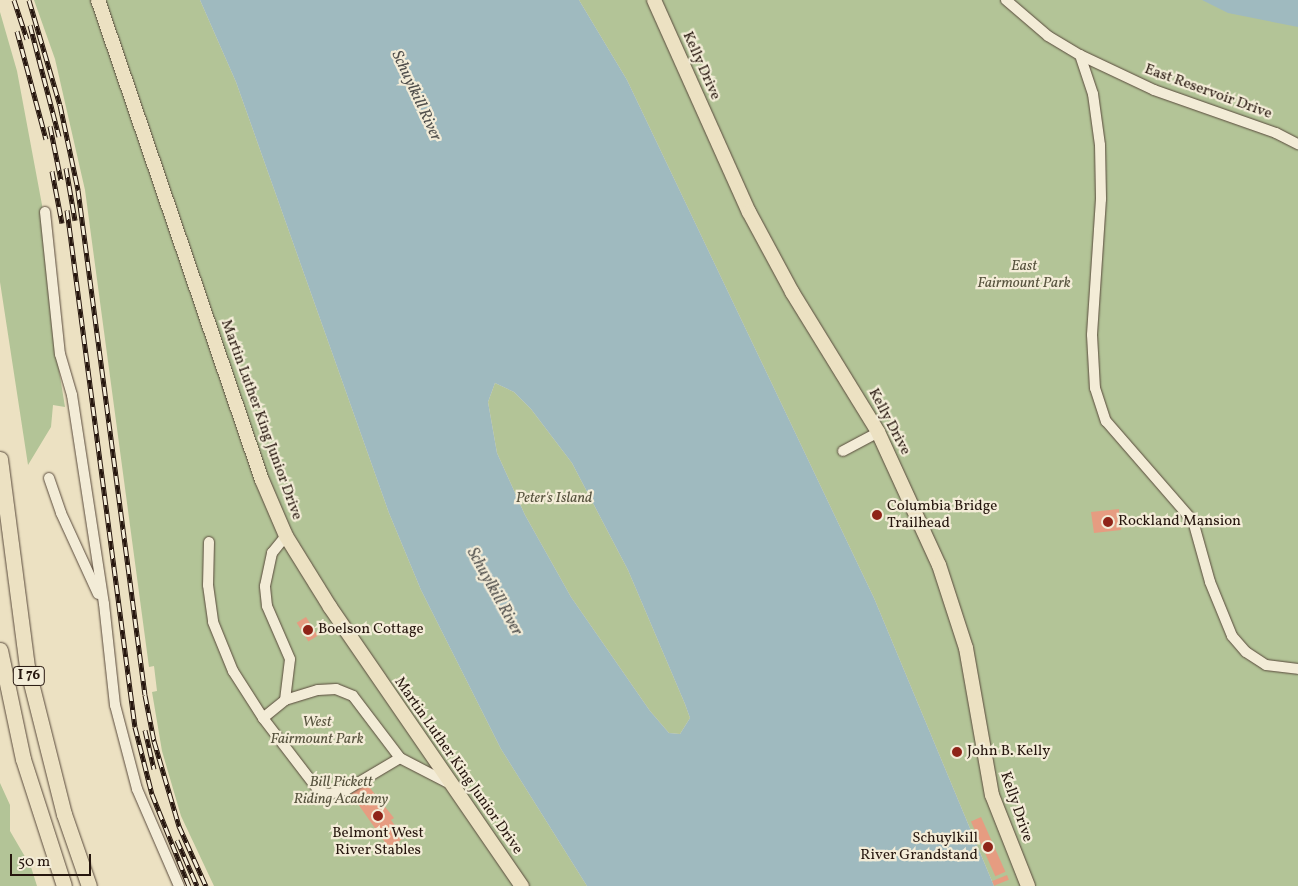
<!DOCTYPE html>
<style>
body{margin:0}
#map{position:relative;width:1298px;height:886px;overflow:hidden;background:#ece1c2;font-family:Vollkorn,serif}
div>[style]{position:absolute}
.green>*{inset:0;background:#b3c497}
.water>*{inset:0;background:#9fbabf}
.building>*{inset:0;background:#e69c81;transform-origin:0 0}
.roads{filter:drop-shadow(0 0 1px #58493b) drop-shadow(0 0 1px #58493b)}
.minor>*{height:10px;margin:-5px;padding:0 5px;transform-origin:5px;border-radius:5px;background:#f3ecd7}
.major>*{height:14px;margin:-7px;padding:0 7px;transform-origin:7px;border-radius:7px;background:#ece1c2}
.highway>*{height:15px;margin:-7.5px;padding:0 7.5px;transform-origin:7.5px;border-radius:7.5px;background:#ece1c2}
.rail>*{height:5px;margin-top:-2.5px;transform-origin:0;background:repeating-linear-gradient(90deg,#f3ecd7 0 9px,#26160e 0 18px);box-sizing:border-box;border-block:1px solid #26160e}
.dots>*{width:14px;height:14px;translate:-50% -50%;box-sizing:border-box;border:2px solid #f3ecd7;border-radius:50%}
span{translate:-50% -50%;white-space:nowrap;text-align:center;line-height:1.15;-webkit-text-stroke:4.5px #f3ecd7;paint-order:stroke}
.shield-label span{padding:1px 4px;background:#f3ecd7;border:1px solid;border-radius:4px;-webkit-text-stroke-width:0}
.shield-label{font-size:14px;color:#26160e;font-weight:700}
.street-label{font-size:15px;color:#26160e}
.park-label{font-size:15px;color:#57533e;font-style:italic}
.poi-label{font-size:15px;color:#26160e}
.left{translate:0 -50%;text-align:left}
.right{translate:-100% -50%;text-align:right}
.water-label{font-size:16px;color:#504f4c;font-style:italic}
.scale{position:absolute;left:10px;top:854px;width:81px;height:22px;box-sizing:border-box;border:2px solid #26160e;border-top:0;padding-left:6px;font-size:15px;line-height:18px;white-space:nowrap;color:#26160e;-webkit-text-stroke:4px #f3ecd7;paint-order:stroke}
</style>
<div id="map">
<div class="green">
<i style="clip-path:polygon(34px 0,200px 0,236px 82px,389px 513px,421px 590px,501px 749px,587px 886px,214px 886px,181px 816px,162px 751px,152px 692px,157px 691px,154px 666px,149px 667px,85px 190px,55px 59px)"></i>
<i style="clip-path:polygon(579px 0,1298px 0,1298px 886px,994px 886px,874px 598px,627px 80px)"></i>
<i style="clip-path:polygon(0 12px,17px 71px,48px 237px,52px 327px,65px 407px,53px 405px,51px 427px,28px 465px,0 282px)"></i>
<i style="clip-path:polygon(495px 383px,514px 392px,531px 409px,572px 463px,628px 570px,685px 704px,690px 718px,680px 734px,669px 733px,650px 711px,571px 597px,525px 515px,497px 453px,488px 402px)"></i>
<i style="clip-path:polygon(0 783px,10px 805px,10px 831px,31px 867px,37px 886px,0 886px)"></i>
</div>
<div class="water">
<i style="clip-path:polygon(evenodd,200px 0,579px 0,627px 80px,874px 598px,994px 886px,587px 886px,501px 749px,421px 590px,389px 513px,236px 82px,200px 0,495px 383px,514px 392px,531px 409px,572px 463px,628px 570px,685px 704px,690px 718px,680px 734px,669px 733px,650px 711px,571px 597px,525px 515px,497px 453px,488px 402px,495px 383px)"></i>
<i style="clip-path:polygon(1202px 0,1298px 0,1298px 27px,1228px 13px)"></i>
</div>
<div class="building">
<i style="clip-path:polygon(1119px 509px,1119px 515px,1123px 515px,1121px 530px,1094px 533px,1091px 512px)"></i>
<i style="left:306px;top:617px;width:22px;height:11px;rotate:58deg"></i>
<i style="clip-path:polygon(366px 783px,394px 818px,391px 820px,404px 838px,389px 848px,351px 794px)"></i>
<i style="left:981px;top:817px;width:60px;height:11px;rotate:66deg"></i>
<i style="left:1007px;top:875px;width:5px;height:16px;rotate:68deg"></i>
</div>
<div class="roads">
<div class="minor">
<i style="left:1006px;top:0;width:55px;rotate:40.6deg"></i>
<i style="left:1048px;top:36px;width:37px;rotate:31deg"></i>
<i style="left:1080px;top:55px;width:82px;rotate:25.3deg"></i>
<i style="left:1154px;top:90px;width:129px;rotate:19.4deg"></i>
<i style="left:1276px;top:133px;width:25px;rotate:27deg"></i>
<i style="left:1080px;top:55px;width:41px;rotate:71.6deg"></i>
<i style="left:1093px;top:94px;width:51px;rotate:82.2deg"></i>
<i style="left:1100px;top:145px;width:54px;rotate:88.9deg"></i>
<i style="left:1101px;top:199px;width:136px;rotate:93.8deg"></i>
<i style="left:1092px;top:335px;width:53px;rotate:86.8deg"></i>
<i style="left:1095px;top:388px;width:35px;rotate:72deg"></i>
<i style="left:1106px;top:421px;width:133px;rotate:49deg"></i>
<i style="left:1193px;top:521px;width:63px;rotate:74.4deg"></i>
<i style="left:1210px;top:582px;width:58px;rotate:67.8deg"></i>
<i style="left:1232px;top:636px;width:21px;rotate:49deg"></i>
<i style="left:1246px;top:652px;width:24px;rotate:33deg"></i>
<i style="left:1266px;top:665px;width:32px;rotate:7deg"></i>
<i style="left:45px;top:212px;width:143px;rotate:84deg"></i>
<i style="left:60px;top:354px;width:43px;rotate:73.7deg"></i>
<i style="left:72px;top:395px;width:211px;rotate:81.3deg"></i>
<i style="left:104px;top:604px;width:102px;rotate:83.8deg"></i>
<i style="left:115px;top:705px;width:87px;rotate:75.3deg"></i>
<i style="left:137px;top:789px;width:106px;rotate:66.6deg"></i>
<i style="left:843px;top:451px;width:40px;rotate:-28deg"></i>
<i style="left:49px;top:478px;width:37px;rotate:71deg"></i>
<i style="left:61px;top:513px;width:89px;rotate:65.4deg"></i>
<i style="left:209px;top:542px;width:43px;rotate:91.3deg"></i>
<i style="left:208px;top:585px;width:37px;rotate:82deg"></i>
<i style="left:213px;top:622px;width:53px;rotate:67.8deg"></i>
<i style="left:233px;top:671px;width:56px;rotate:57.4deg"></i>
<i style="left:285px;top:700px;width:41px;rotate:-83deg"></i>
<i style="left:290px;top:659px;width:58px;rotate:-113.5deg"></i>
<i style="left:267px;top:606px;width:20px;rotate:-96deg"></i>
<i style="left:265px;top:586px;width:34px;rotate:-78deg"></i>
<i style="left:272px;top:553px;width:22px;rotate:-51deg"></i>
<i style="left:400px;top:758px;width:63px;rotate:149.3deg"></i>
<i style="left:346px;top:790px;width:18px;rotate:167deg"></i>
<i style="left:328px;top:794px;width:9px;rotate:-162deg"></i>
<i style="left:319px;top:791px;width:92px;rotate:-127.5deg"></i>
<i style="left:263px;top:718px;width:28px;rotate:-39deg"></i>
<i style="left:285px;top:700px;width:34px;rotate:-17deg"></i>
<i style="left:318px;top:690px;width:18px;rotate:-3deg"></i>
<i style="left:336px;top:689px;width:18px;rotate:22deg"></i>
<i style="left:353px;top:696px;width:78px;rotate:52.8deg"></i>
<i style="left:400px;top:758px;width:59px;rotate:27.4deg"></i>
</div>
<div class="major">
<i style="left:98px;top:0;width:507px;rotate:71.14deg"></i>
<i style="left:262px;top:480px;width:61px;rotate:66.8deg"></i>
<i style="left:286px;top:536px;width:84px;rotate:58.2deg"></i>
<i style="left:330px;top:607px;width:339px;rotate:55.5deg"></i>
<i style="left:654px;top:0;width:232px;rotate:65.9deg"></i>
<i style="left:749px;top:212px;width:91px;rotate:61.7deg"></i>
<i style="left:792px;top:292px;width:164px;rotate:58.4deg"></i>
<i style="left:878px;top:432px;width:146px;rotate:65.4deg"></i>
<i style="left:939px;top:565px;width:87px;rotate:72deg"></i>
<i style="left:966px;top:648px;width:149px;rotate:80deg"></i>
<i style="left:992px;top:795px;width:98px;rotate:68.4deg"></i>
</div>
<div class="highway">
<i style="left:0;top:459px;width:210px;rotate:82.6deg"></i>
<i style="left:27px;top:667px;width:152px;rotate:75.9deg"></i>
<i style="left:64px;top:814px;width:76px;rotate:70.9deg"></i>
<i style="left:0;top:650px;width:111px;rotate:78.1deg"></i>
<i style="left:23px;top:759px;width:133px;rotate:72.1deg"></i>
</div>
</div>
<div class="rail">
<i style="left:14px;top:0;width:41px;rotate:71.6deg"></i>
<i style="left:29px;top:0;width:109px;rotate:73.6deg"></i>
<i style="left:60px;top:105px;width:87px;rotate:78deg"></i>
<i style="left:78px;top:190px;width:509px;rotate:82.44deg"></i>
<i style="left:145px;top:695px;width:47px;rotate:78.9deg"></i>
<i style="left:154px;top:741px;width:89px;rotate:73.6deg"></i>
<i style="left:179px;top:826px;width:66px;rotate:65.8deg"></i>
<i style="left:30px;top:25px;width:115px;rotate:75.4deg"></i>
<i style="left:17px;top:31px;width:112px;rotate:75deg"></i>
<i style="left:50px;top:126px;width:55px;rotate:78.5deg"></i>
<i style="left:66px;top:168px;width:53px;rotate:80.2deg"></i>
<i style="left:52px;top:171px;width:53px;rotate:79.1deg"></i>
<i style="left:67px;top:210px;width:521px;rotate:82.51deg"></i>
<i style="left:135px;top:727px;width:69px;rotate:75.8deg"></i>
<i style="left:152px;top:794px;width:99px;rotate:68.1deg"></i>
<i style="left:145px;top:730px;width:40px;rotate:77deg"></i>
<i style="left:177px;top:840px;width:50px;rotate:66.5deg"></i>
</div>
<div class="dots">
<i style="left:877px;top:515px;background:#8f2418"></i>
<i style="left:1108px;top:522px;background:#8f2418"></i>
<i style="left:308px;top:630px;background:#8f2418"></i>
<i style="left:957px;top:752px;background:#8f2418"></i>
<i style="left:378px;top:816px;background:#8f2418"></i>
<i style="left:988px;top:847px;background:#8f2418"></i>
</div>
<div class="shield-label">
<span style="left:29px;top:676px">I 76</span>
</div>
<div class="street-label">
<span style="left:701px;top:66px;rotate:66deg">Kelly Drive</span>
<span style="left:1208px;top:92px;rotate:20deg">East Reservoir Drive</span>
<span style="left:261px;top:420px;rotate:70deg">Martin Luther King Junior Drive</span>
<span style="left:889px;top:422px;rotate:62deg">Kelly Drive</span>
<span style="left:458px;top:766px;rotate:55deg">Martin Luther King Junior Drive</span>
<span style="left:1016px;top:807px;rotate:71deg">Kelly Drive</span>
</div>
<div class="park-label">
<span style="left:1024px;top:275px">East<br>Fairmount Park</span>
<span style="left:554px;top:499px">Peter's Island</span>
<span style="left:317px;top:731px">West<br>Fairmount Park</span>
<span style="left:341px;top:791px">Bill Pickett<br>Riding Academy</span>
</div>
<div class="poi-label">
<span class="left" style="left:887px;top:515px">Columbia Bridge<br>Trailhead</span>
<span class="left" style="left:1118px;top:522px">Rockland Mansion</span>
<span class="left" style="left:318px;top:630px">Boelson Cottage</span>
<span class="left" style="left:967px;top:752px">John B. Kelly</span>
<span style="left:378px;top:842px">Belmont West<br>River Stables</span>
<span class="right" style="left:978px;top:847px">Schuylkill<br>River Grandstand</span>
</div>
<div class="water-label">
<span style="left:416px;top:96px;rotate:65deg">Schuylkill River</span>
<span style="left:494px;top:592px;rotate:61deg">Schuylkill River</span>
</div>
<div class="scale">50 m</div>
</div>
